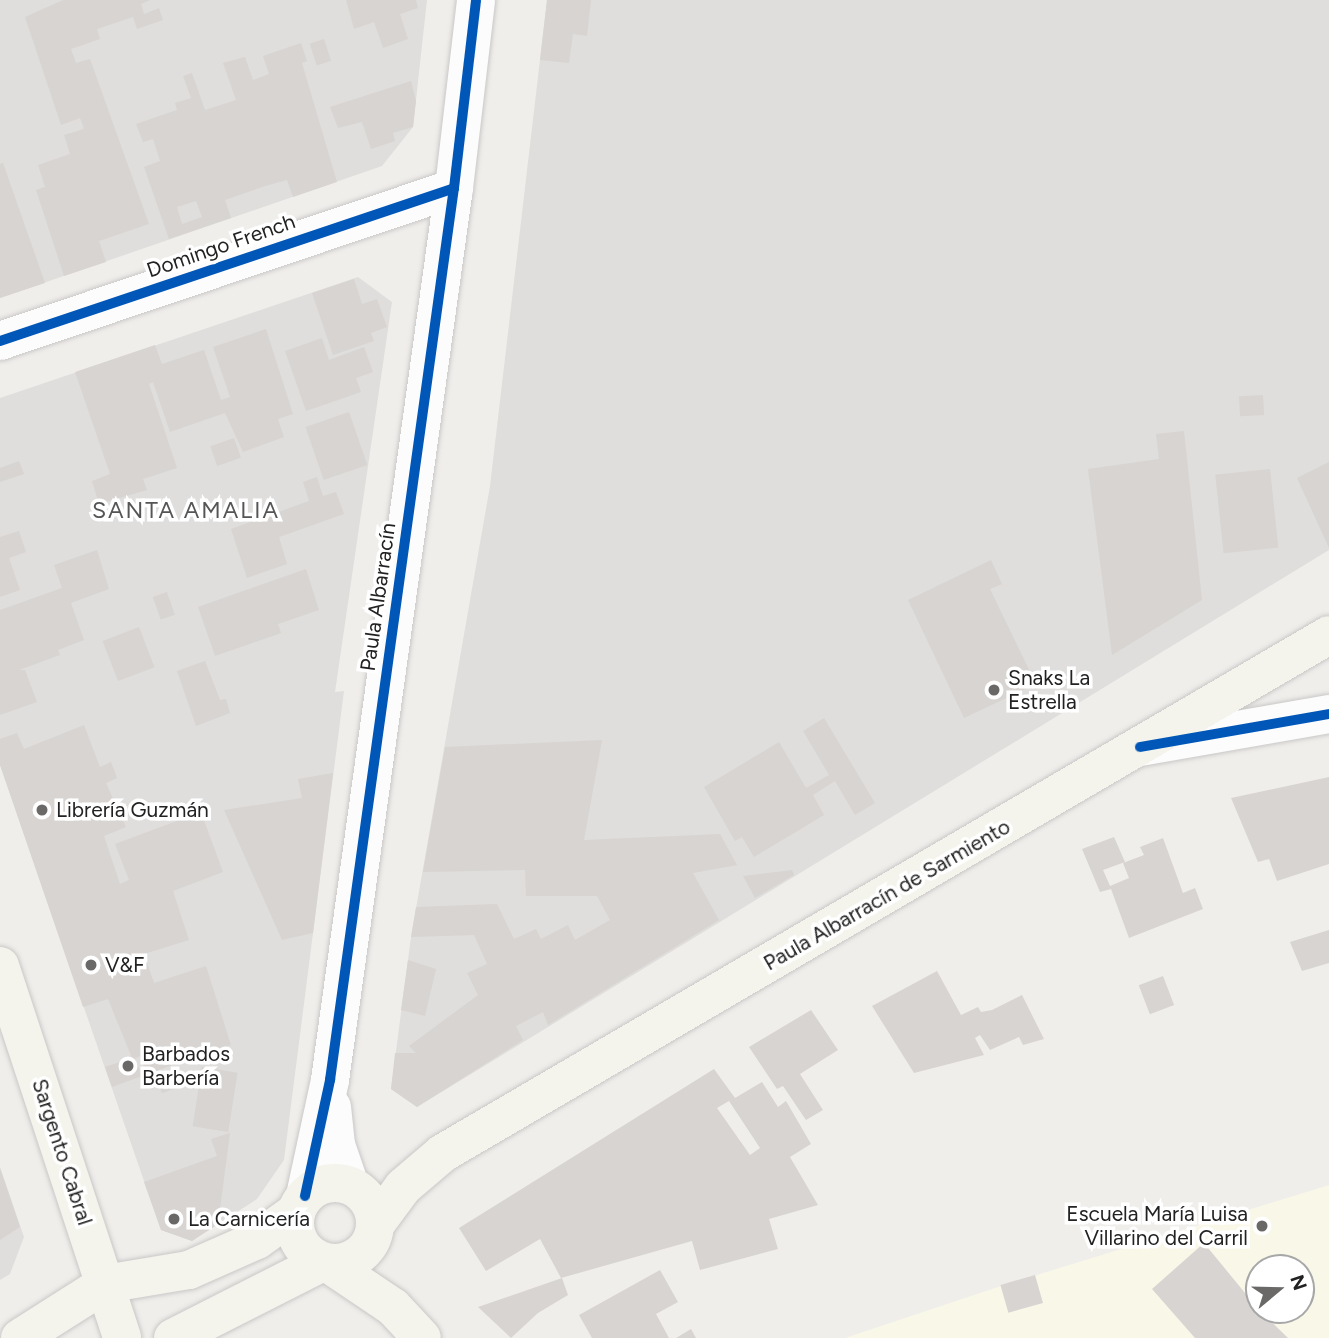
<!DOCTYPE html>
<meta charset="utf-8">
<style>
body{margin:0}
#map{position:relative;width:1329px;height:1338px;overflow:hidden;background:#f0eeeb;font-family:Figtree,sans-serif}
div>[style]{position:absolute}
.residential>*{inset:0;background:#dfdedc}
.education>*{inset:0;background:#f8f7e8}
.building>*{inset:0;background:#d7d4d2;transform-origin:0 0}
.roads{filter:drop-shadow(0 0 2px #c9c8c7) drop-shadow(0 0 2px #c9c8c7)}
.minor>*{height:38px;margin:-19px;padding:0 19px;transform-origin:19px;border-radius:19px;background:#fdfcfc}
.secondary>*{height:38px;margin:-19px;padding:0 19px;transform-origin:19px;border-radius:19px;background:#f4f4ed}
.secondary>.ring{margin:-19px;padding:0;box-sizing:content-box;background:none;border:38px solid #f4f4ed;border-radius:50%}
.cycleway>*{height:10px;margin:-5px;padding:0 5px;transform-origin:5px;border-radius:5px;background:#0057b8}
.dots>*{width:19px;height:19px;translate:-50% -50%;box-sizing:border-box;border:4px solid #fff;border-radius:50%}
span{translate:-50% -50%;white-space:nowrap;text-align:center;line-height:1.15;-webkit-text-stroke:7px #fff;paint-order:stroke}
.street-label{font-size:21px;color:#222}
.poi-label{font-size:21px;color:#222}
.left{translate:0 -50%;text-align:left}
.right{translate:-100% -50%;text-align:right}
.neighbourhood-label{font-size:23px;color:#555;letter-spacing:2px}
.north{position:absolute;left:1245px;top:1254px;width:70px;height:70px;box-sizing:border-box;background:#fff;border:2px solid #a7a7a7;border-radius:50%;rotate:71deg;font-size:19px;font-weight:700;line-height:28px;text-align:center;color:#222}
.north::after{content:'';display:block;margin:auto;width:24px;height:32px;background:#6a6968;clip-path:polygon(50% 0,100% 100%,50% 72%,0 100%)}
</style>
<div id="map">
<div class="residential">
<i style="clip-path:polygon(0 0,427px 0,413px 127px,382px 166px,0 298px)"></i>
<i style="clip-path:polygon(547px 0,1329px 0,1329px 550px,417px 1107px,391px 1089px,411px 937px,490px 486px)"></i>
<i style="clip-path:polygon(358px 277px,392px 302px,335px 692px,344px 691px,284px 1160px,257px 1199px,192px 1241px,161px 1230px,0 765px,0 398px)"></i>
<i style="clip-path:polygon(0 1167px,24px 1237px,10px 1274px,0 1280px)"></i>
</div>
<div class="education">
<i style="clip-path:polygon(evenodd,1329px 1185px,1329px 1338px,845px 1338px,1001px 1286px,1329px 1185px,1259px 1268px,1301px 1268px,1301px 1310px,1259px 1310px,1259px 1268px)"></i>
</div>
<div class="building">
<i style="clip-path:polygon(63px 0,150px 0,141px 4px,144px 14px,159px 8px,163px 20px,137px 29px,133px 17px,97px 29px,100px 39px,71px 49px,76px 63px,90px 59px,149px 224px,99px 241px,106px 262px,64px 276px,36px 190px,45px 187px,38px 165px,70px 154px,64px 135px,84px 129px,80px 118px,61px 125px,25px 17px)"></i>
<i style="clip-path:polygon(346px 0,416px 0,418px 8px,400px 14px,408px 39px,383px 48px,374px 22px,354px 29px)"></i>
<i style="clip-path:polygon(547px 0,591px 0,587px 36px,573px 34px,569px 63px,540px 60px)"></i>
<i style="left:324px;top:39px;width:23px;height:15px;rotate:72deg"></i>
<i style="clip-path:polygon(evenodd,301px 43px,307px 61px,302px 63px,337px 182px,293px 197px,287px 180px,265px 186px,225px 200px,231px 218px,169px 239px,144px 167px,160px 161px,153px 139px,143px 142px,136px 124px,177px 110px,175px 103px,191px 98px,183px 76px,192px 73px,205px 110px,236px 100px,223px 63px,245px 57px,253px 80px,269px 74px,263px 56px,301px 43px,196px 201px,202px 217px,182px 224px,177px 207px,196px 201px)"></i>
<i style="clip-path:polygon(411px 81px,416px 101px,413px 127px,393px 133px,395px 141px,371px 149px,362px 122px,338px 128px,330px 107px)"></i>
<i style="clip-path:polygon(3px 163px,45px 283px,0 298px,0 164px)"></i>
<i style="clip-path:polygon(354px 279px,362px 304px,377px 299px,387px 327px,371px 333px,374px 341px,333px 355px,312px 293px)"></i>
<i style="clip-path:polygon(266px 329px,293px 414px,278px 419px,284px 437px,243px 452px,225px 413px,170px 432px,153px 382px,149px 384px,177px 468px,143px 479px,147px 490px,99px 504px,92px 481px,110px 474px,75px 372px,155px 345px,162px 364px,204px 350px,221px 400px,230px 397px,213px 347px)"></i>
<i style="clip-path:polygon(322px 338px,329px 360px,364px 347px,373px 372px,356px 378px,361px 392px,306px 411px,285px 351px)"></i>
<i style="left:1263px;top:395px;width:20px;height:24px;rotate:87deg"></i>
<i style="left:349px;top:412px;width:56px;height:46px;rotate:71deg"></i>
<i style="clip-path:polygon(1184px 431px,1202px 600px,1112px 655px,1088px 469px,1159px 459px,1156px 434px)"></i>
<i style="left:234px;top:438px;width:21px;height:25px;rotate:71deg"></i>
<i style="clip-path:polygon(19px 461px,24px 474px,0 482px,0 468px)"></i>
<i style="clip-path:polygon(1329px 462px,1329px 548px,1297px 478px)"></i>
<i style="left:1270px;top:469px;width:79px;height:55px;rotate:84deg"></i>
<i style="clip-path:polygon(317px 477px,323px 496px,336px 492px,344px 514px,279px 537px,287px 564px,247px 578px,231px 529px,309px 501px,303px 482px)"></i>
<i style="clip-path:polygon(19px 531px,26px 552px,9px 558px,20px 590px,0 597px,0 537px)"></i>
<i style="clip-path:polygon(97px 550px,109px 589px,71px 603px,84px 640px,58px 650px,60px 655px,19px 670px,25px 670px,37px 702px,0 715px,0 610px,62px 588px,54px 565px)"></i>
<i style="clip-path:polygon(991px 560px,1002px 584px,990px 589px,1036px 684px,964px 718px,908px 600px)"></i>
<i style="clip-path:polygon(306px 569px,319px 610px,278px 624px,281px 633px,215px 656px,198px 607px)"></i>
<i style="left:167px;top:592px;width:24px;height:15px;rotate:71deg"></i>
<i style="left:139px;top:627px;width:43px;height:39px;rotate:69deg"></i>
<i style="clip-path:polygon(205px 661px,220px 700px,226px 699px,230px 713px,196px 726px,177px 671px)"></i>
<i style="clip-path:polygon(824px 718px,875px 803px,855px 815px,835px 781px,813px 795px,824px 815px,754px 857px,742px 837px,735px 841px,704px 787px,779px 742px,806px 788px,829px 775px,803px 731px)"></i>
<i style="clip-path:polygon(84px 725px,100px 767px,111px 762px,117px 778px,106px 783px,126px 827px,104px 836px,120px 884px,129px 880px,115px 844px,201px 812px,223px 872px,173px 891px,189px 940px,144px 954px,154px 983px,206px 966px,231px 1045px,147px 1074px,140px 1056px,135px 1058px,142px 1076px,112px 1087px,105px 1067px,132px 1058px,108px 999px,83px 1007px,0 765px,0 739px,17px 733px,24px 749px)"></i>
<i style="clip-path:polygon(602px 740px,584px 840px,720px 834px,737px 865px,693px 873px,719px 920px,548px 1025px,543px 1012px,516px 1026px,523px 1040px,417px 1107px,391px 1089px,395px 1053px,416px 1053px,409px 1046px,478px 995px,467px 973px,487px 964px,474px 935px,411px 937px,416px 907px,497px 904px,514px 939px,536px 929px,541px 939px,568px 925px,575px 940px,610px 920px,597px 896px,526px 896px,525px 870px,423px 872px,445px 747px)"></i>
<i style="clip-path:polygon(333px 773px,313px 933px,282px 940px,224px 810px,302px 798px,298px 779px)"></i>
<i style="clip-path:polygon(1329px 777px,1329px 864px,1277px 881px,1269px 859px,1258px 862px,1231px 798px)"></i>
<i style="clip-path:polygon(1114px 837px,1125px 862px,1103px 870px,1110px 886px,1129px 878px,1123px 863px,1144px 855px,1140px 847px,1163px 838px,1183px 893px,1195px 888px,1203px 909px,1129px 938px,1111px 889px,1100px 892px,1082px 849px)"></i>
<i style="clip-path:polygon(792px 870px,794px 875px,755px 898px,743px 876px)"></i>
<i style="clip-path:polygon(1329px 930px,1329px 963px,1302px 971px,1290px 942px)"></i>
<i style="clip-path:polygon(408px 960px,436px 969px,425px 1016px,401px 1010px)"></i>
<i style="clip-path:polygon(937px 971px,961px 1015px,978px 1007px,981px 1012px,992px 1010px,1022px 995px,1044px 1039px,1023px 1045px,1019px 1037px,990px 1050px,980px 1035px,975px 1038px,984px 1055px,914px 1073px,872px 1006px)"></i>
<i style="left:1163px;top:976px;width:31px;height:26px;rotate:69deg"></i>
<i style="clip-path:polygon(811px 1010px,838px 1050px,800px 1074px,823px 1110px,806px 1120px,783px 1086px,777px 1089px,749px 1047px)"></i>
<i style="left:202px;top:1067px;width:36px;height:60px;rotate:9deg"></i>
<i style="clip-path:polygon(evenodd,714px 1069px,735px 1098px,762px 1082px,778px 1107px,786px 1101px,811px 1144px,790px 1157px,818px 1205px,769px 1219px,778px 1249px,700px 1270px,692px 1241px,561px 1278px,540px 1239px,486px 1271px,459px 1228px,714px 1069px,729px 1101px,760px 1148px,750px 1155px,717px 1108px,729px 1101px)"></i>
<i style="left:188px;top:1071px;width:12px;height:32px;rotate:70deg"></i>
<i style="clip-path:polygon(230px 1133px,218px 1224px,192px 1241px,161px 1230px,144px 1182px,217px 1156px,211px 1139px)"></i>
<i style="clip-path:polygon(0 1168px,20px 1227px,0 1240px)"></i>
<i style="clip-path:polygon(1204px 1243px,1259px 1310px,1288px 1338px,1195px 1338px,1152px 1289px)"></i>
<i style="clip-path:polygon(660px 1270px,678px 1302px,656px 1314px,669px 1338px,592px 1338px,579px 1315px)"></i>
<i style="left:1035px;top:1275px;width:29px;height:36px;rotate:74deg"></i>
<i style="clip-path:polygon(562px 1278px,568px 1295px,538px 1313px,511px 1338px,478px 1307px)"></i>
<i style="clip-path:polygon(691px 1329px,696px 1338px,676px 1338px)"></i>
</div>
<div class="roads">
<div class="minor">
<i style="left:0;top:341px;width:479px;rotate:-18.6deg"></i>
<i style="left:1140px;top:747px;width:192px;rotate:-9.9deg"></i>
<i style="left:332px;top:1107px;width:38px;rotate:84deg"></i>
<i style="left:336px;top:1145px;width:43px;rotate:71.1deg"></i>
<i style="left:305px;top:1196px;width:119px;rotate:-77.8deg"></i>
<i style="left:330px;top:1080px;width:901px;rotate:-82.09deg"></i>
<i style="left:454px;top:188px;width:189px;rotate:-83.3deg"></i>
</div>
<div class="secondary">
<i style="left:0;top:966px;width:391px;rotate:71.8deg"></i>
<i class="ring" style="left:295px;top:1183px;width:42px;height:42px"></i>
<i style="left:375px;top:1225px;width:47px;rotate:-53.6deg"></i>
<i style="left:403px;top:1187px;width:52px;rotate:-40.4deg"></i>
<i style="left:443px;top:1153px;width:1026px;rotate:-30.31deg"></i>
<i style="left:329px;top:1264px;width:77px;rotate:33.9deg"></i>
<i style="left:393px;top:1307px;width:42px;rotate:46.9deg"></i>
<i style="left:20px;top:1338px;width:101px;rotate:-32.4deg"></i>
<i style="left:105px;top:1284px;width:85px;rotate:-9.5deg"></i>
<i style="left:189px;top:1270px;width:74px;rotate:-23.8deg"></i>
<i style="left:257px;top:1240px;width:48px;rotate:-35.7deg"></i>
<i style="left:173px;top:1338px;width:168px;rotate:-26.9deg"></i>
</div>
</div>
<div class="cycleway">
<i style="left:0;top:341px;width:479px;rotate:-18.6deg"></i>
<i style="left:1140px;top:747px;width:192px;rotate:-9.9deg"></i>
<i style="left:305px;top:1196px;width:119px;rotate:-77.8deg"></i>
<i style="left:330px;top:1080px;width:901px;rotate:-82.09deg"></i>
<i style="left:454px;top:188px;width:189px;rotate:-83.3deg"></i>
</div>
<div class="dots">
<i style="left:994px;top:690px;background:#6a6968"></i>
<i style="left:42px;top:810px;background:#6a6968"></i>
<i style="left:91px;top:965px;background:#6a6968"></i>
<i style="left:128px;top:1066px;background:#6a6968"></i>
<i style="left:174px;top:1219px;background:#6a6968"></i>
<i style="left:1262px;top:1226px;background:#6a6968"></i>
</div>
<div class="street-label">
<span style="left:221px;top:246px;rotate:-19deg">Domingo French</span>
<span style="left:378px;top:597px;rotate:-82deg">Paula Albarracín</span>
<span style="left:887px;top:895px;rotate:-30deg">Paula Albarracín de Sarmiento</span>
<span style="left:62px;top:1152px;rotate:72deg">Sargento Cabral</span>
</div>
<div class="poi-label">
<span class="left" style="left:1008px;top:690px">Snaks La<br>Estrella</span>
<span class="left" style="left:56px;top:810px">Librería Guzmán</span>
<span class="left" style="left:105px;top:965px">V&amp;F</span>
<span class="left" style="left:142px;top:1066px">Barbados<br>Barbería</span>
<span class="right" style="left:1248px;top:1226px">Escuela María Luisa<br>Villarino del Carril</span>
<span class="left" style="left:188px;top:1219px">La Carnicería</span>
</div>
<div class="neighbourhood-label">
<span style="left:186px;top:510px">SANTA AMALIA</span>
</div>
<div class="north">N</div>
</div>
